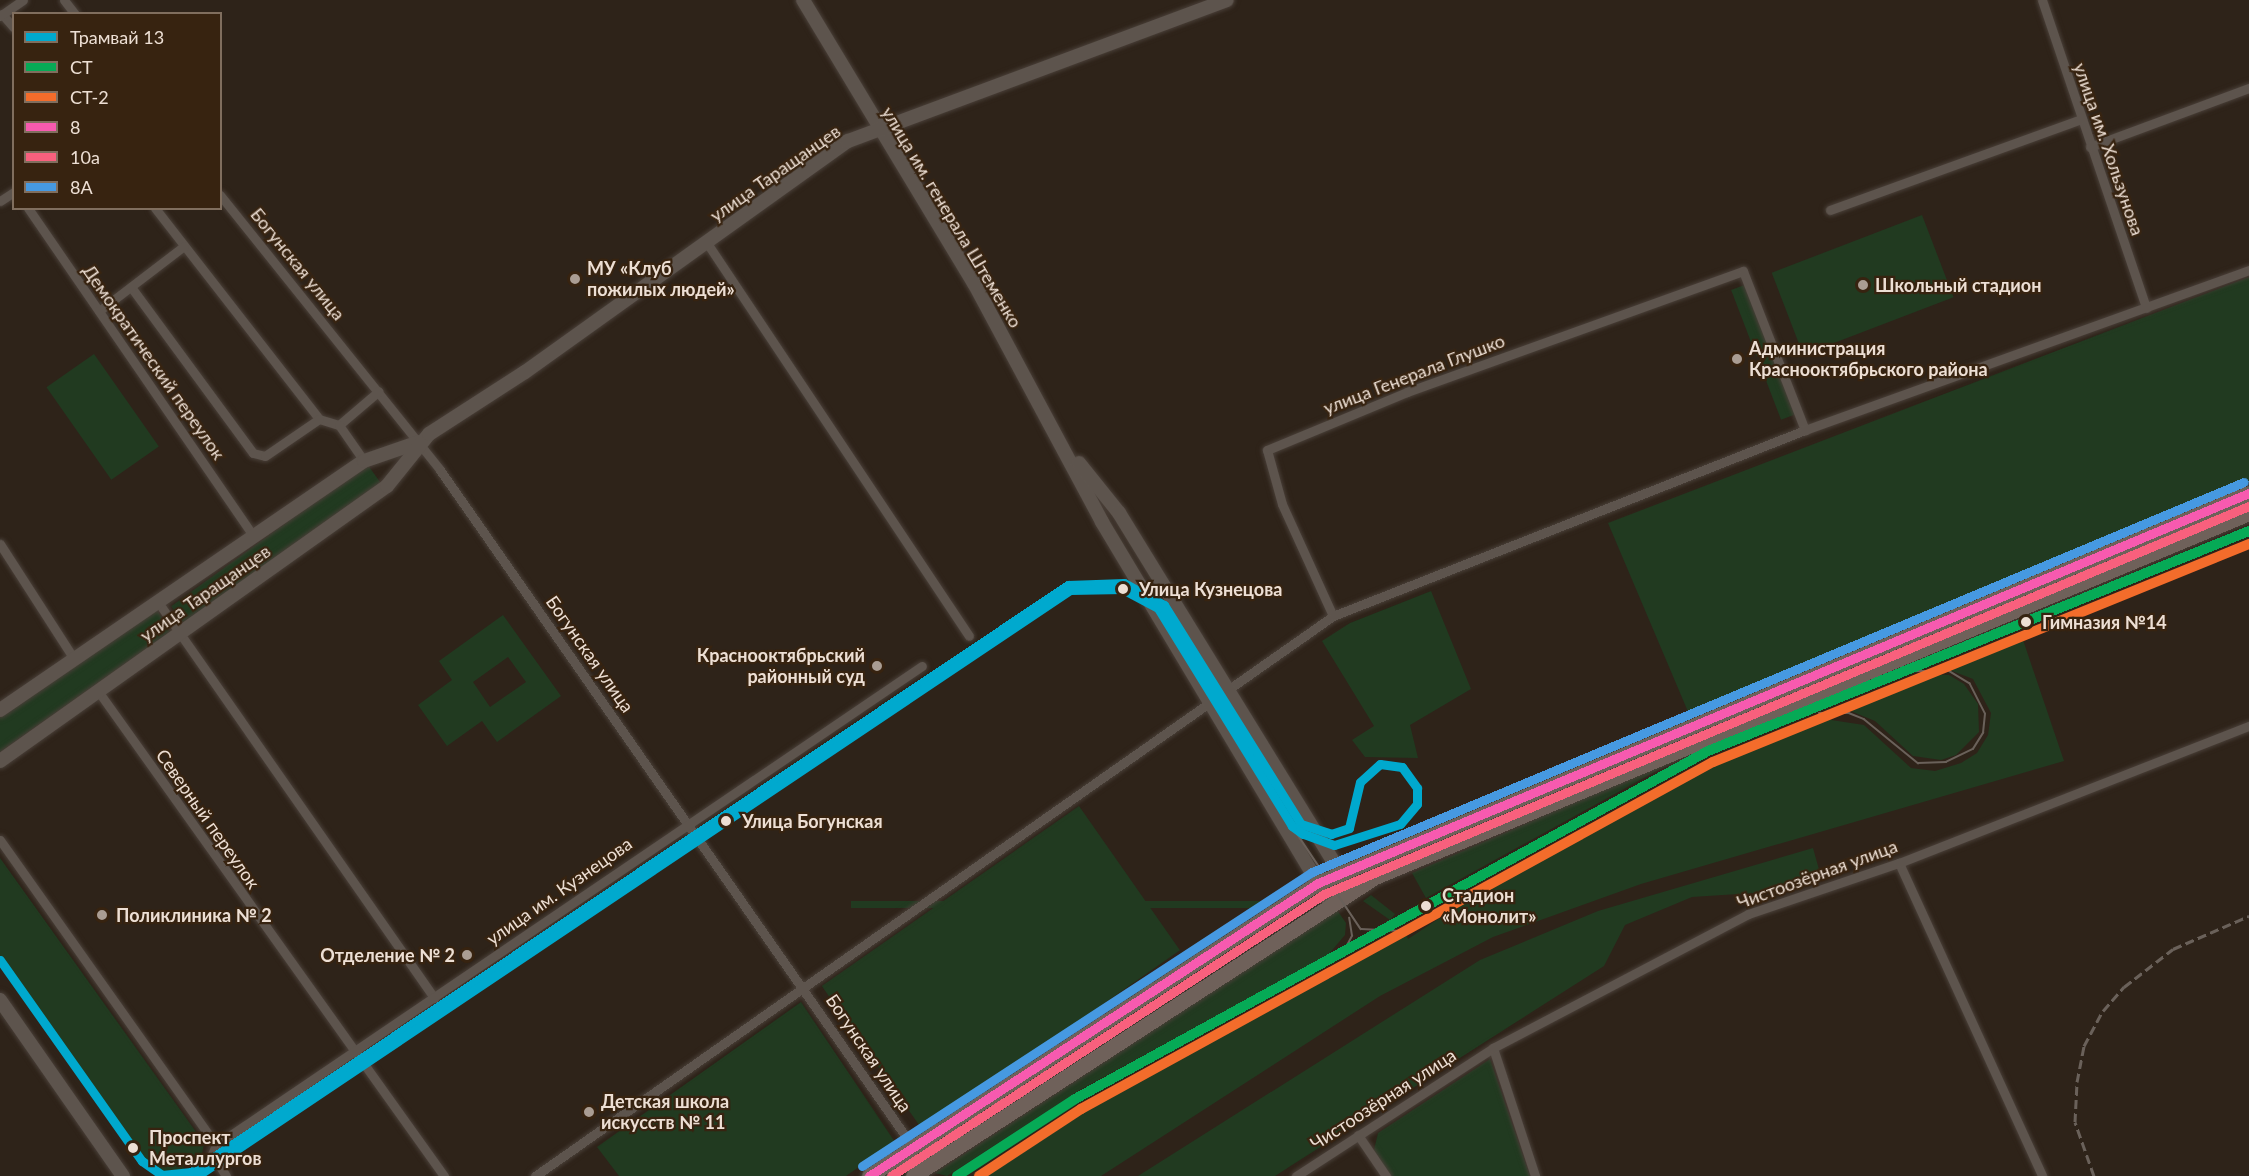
<!DOCTYPE html>
<meta charset="utf-8">
<style>
body{margin:0}
#map{position:relative;width:2249px;height:1176px;overflow:hidden;background:#2e2319;font-family:Lato,sans-serif}
div>[style]{position:absolute}
.green>*{inset:0;background:#213a20;transform-origin:0 0}
.roads{filter:drop-shadow(0 0 2px #493f38) drop-shadow(0 0 2px #493f38)}
.street>*{height:9px;margin:-4.5px;padding:0 4.5px;transform-origin:4.5px;border-radius:4.5px;background:#5d544d}
.secondary>*{height:14px;margin:-7px;padding:0 7px;transform-origin:7px;border-radius:7px;background:#5d544d}
.primary>*{height:15px;margin:-7.5px;padding:0 7.5px;transform-origin:7.5px;border-radius:7.5px;background:#6f615a}
.tram>*{height:1.5px;margin:-0.75px;padding:0 0.75px;transform-origin:0.75px;border-radius:0.75px;background:#6a615a}
.rail>*{height:3px;margin-top:-1.5px;transform-origin:0;background:repeating-linear-gradient(90deg,#6a615a 0 9px,transparent 0 13.5px)}
.bus-1>*{height:9px;margin:-4.5px;padding:0 4.5px;transform-origin:4.5px;border-radius:4.5px;background:#f75aaf}
.bus-2>*{height:9px;margin:-4.5px;padding:0 4.5px;transform-origin:4.5px;border-radius:4.5px;background:#f8607d}
.bus-3>*{height:9px;margin:-4.5px;padding:0 4.5px;transform-origin:4.5px;border-radius:4.5px;background:#4699e1}
.rail-1>*{height:10px;margin:-5px;padding:0 5px;transform-origin:5px;border-radius:5px;background:#06aa56}
.rail-2>*{height:10px;margin:-5px;padding:0 5px;transform-origin:5px;border-radius:5px;background:#f36c2b}
.tram-1>*{height:9px;margin:-4.5px;padding:0 4.5px;transform-origin:4.5px;border-radius:4.5px;background:#00a9ce}
.dots>*{width:16px;height:16px;translate:-50% -50%;box-sizing:border-box;border:3px solid #372310;border-radius:50%}
span{translate:-50% -50%;white-space:nowrap;text-align:center;line-height:1.15;-webkit-text-stroke:4.5px #372310;paint-order:stroke}
.street-label{font-size:18px;color:#eddfd4}
.poi-label{font-size:18px;color:#eddfd4;font-weight:700}
.left{translate:0 -50%;text-align:left}
.right{translate:-100% -50%;text-align:right}
.stop-label{font-size:18px;color:#eddfd4;font-weight:700}
.legend{position:absolute;left:12px;top:12px;width:210px;height:198px;box-sizing:border-box;background:#372310;border:2px solid #806e5e;margin:0;padding:8px 10px;list-style:none;font-size:18px;color:#eddfd4}
.legend li{display:flex;align-items:center;gap:12px;height:30px}
.legend b{width:30px;border:2px solid #806e5e}
</style>
<div id="map">
<div class="green">
<i style="left:1922px;top:215px;width:88px;height:161px;rotate:69deg"></i>
<i style="clip-path:polygon(2249px 277px,2249px 482px,1689px 714px,1608px 523px)"></i>
<i style="left:1747px;top:284px;width:71px;height:17px;rotate:69deg"></i>
<i style="left:94px;top:354px;width:113px;height:58px;rotate:55deg"></i>
<i style="left:1774px;top:354px;width:64px;height:17px;rotate:69deg"></i>
<i style="left:367px;top:464px;width:26px;height:242px;rotate:54deg"></i>
<i style="clip-path:polygon(1431px 591px,1471px 689px,1410px 725px,1418px 758px,1365px 757px,1352px 740px,1374px 726px,1322px 641px,1350px 623px)"></i>
<i style="clip-path:polygon(156px 608px,170px 632px,0 752px,0 714px)"></i>
<i style="clip-path:polygon(evenodd,503px 615px,561px 696px,497px 742px,482px 721px,447px 746px,418px 705px,452px 680px,439px 661px,503px 615px,508px 657px,526px 682px,490px 707px,473px 682px,508px 657px)"></i>
<i style="clip-path:polygon(2021px 634px,2064px 761px,1641px 884px,1493px 937px,1380px 996px,1101px 1176px,978px 1176px,1083px 1108px,1406px 934px,1408px 939px,1467px 900px,1716px 762px,1818px 718px,1864px 725px,1911px 768px,1935px 771px,1961px 763px,1977px 753px,1988px 735px,1991px 713px,1973px 679px,1939px 666px)"></i>
<i style="clip-path:polygon(1918px 674px,1949px 675px,1964px 684px,1978px 704px,1979px 732px,1956px 755px,1941px 760px,1913px 756px,1875px 721px,1841px 707px)"></i>
<i style="clip-path:polygon(1687px 754px,1426px 898px,1412px 873px)"></i>
<i style="left:1079px;top:806px;width:176px;height:314px;rotate:55deg"></i>
<i style="clip-path:polygon(1813px 848px,1820px 873px,1769px 892px,1692px 897px,1625px 925px,1604px 966px,1275px 1176px,1138px 1176px,1480px 960px,1598px 911px)"></i>
<i style="clip-path:polygon(0 858px,204px 1143px,202px 1154px,183px 1167px,186px 1171px,163px 1172px,145px 1160px,0 956px)"></i>
<i style="clip-path:polygon(1371px 895px,1395px 914px,1390px 920px,1363px 901px)"></i>
<i style="left:1302px;top:901px;width:7px;height:451px;rotate:90deg"></i>
<i style="clip-path:polygon(1337px 910px,1346px 923px,1345px 935px,1328px 955px,1078px 1091px,947px 1176px,935px 1173px)"></i>
<i style="clip-path:polygon(801px 1002px,895px 1142px,846px 1176px,619px 1176px,597px 1147px)"></i>
<i style="clip-path:polygon(1490px 1059px,1530px 1176px,1388px 1176px,1373px 1154px,1378px 1133px)"></i>
<i style="clip-path:polygon(909px 1158px,914px 1164px,897px 1176px,881px 1176px)"></i>
</div>
<div class="roads">
<div class="street">
<i style="left:64px;top:0;width:18px;rotate:52deg"></i>
<i style="left:2042px;top:0;width:325px;rotate:71.3deg"></i>
<i style="left:2px;top:14px;width:18px;rotate:49deg"></i>
<i style="left:0;top:16px;width:28px;rotate:-35deg"></i>
<i style="left:2090px;top:147px;width:170px;rotate:-20.4deg"></i>
<i style="left:220px;top:195px;width:352px;rotate:51.3deg"></i>
<i style="left:440px;top:470px;width:826px;rotate:55.06deg"></i>
<i style="left:0;top:201px;width:17px;rotate:-33deg"></i>
<i style="left:28px;top:208px;width:397px;rotate:55.5deg"></i>
<i style="left:155px;top:208px;width:267px;rotate:52.1deg"></i>
<i style="left:319px;top:419px;width:21px;rotate:17deg"></i>
<i style="left:339px;top:425px;width:52px;rotate:-40.4deg"></i>
<i style="left:1830px;top:210px;width:268px;rotate:-19.9deg"></i>
<i style="left:707px;top:243px;width:472px;rotate:56.3deg"></i>
<i style="left:131px;top:287px;width:206px;rotate:53.7deg"></i>
<i style="left:253px;top:453px;width:12px;rotate:14deg"></i>
<i style="left:265px;top:456px;width:65px;rotate:-34.4deg"></i>
<i style="left:99px;top:311px;width:107px;rotate:-37.4deg"></i>
<i style="left:339px;top:425px;width:44px;rotate:55.2deg"></i>
<i style="left:0;top:544px;width:137px;rotate:57.2deg"></i>
<i style="left:158px;top:602px;width:483px;rotate:55.1deg"></i>
<i style="left:1333px;top:616px;width:123px;rotate:-114.5deg"></i>
<i style="left:1282px;top:504px;width:56px;rotate:-105.5deg"></i>
<i style="left:1267px;top:450px;width:152px;rotate:-22.5deg"></i>
<i style="left:1407px;top:392px;width:357px;rotate:-19.8deg"></i>
<i style="left:1743px;top:271px;width:171px;rotate:68.7deg"></i>
<i style="left:98px;top:691px;width:596px;rotate:54.5deg"></i>
<i style="left:0;top:840px;width:374px;rotate:54.7deg"></i>
<i style="left:1899px;top:863px;width:344px;rotate:65.4deg"></i>
<i style="left:1493px;top:1048px;width:135px;rotate:71.8deg"></i>
<i style="left:1358px;top:1135px;width:50px;rotate:55.7deg"></i>
<i style="left:226px;top:1176px;width:26px;rotate:-122deg"></i>
<i style="left:212px;top:1154px;width:10px;rotate:-66deg"></i>
<i style="left:216px;top:1145px;width:853px;rotate:-34.16deg"></i>
<i style="left:535px;top:1176px;width:975px;rotate:-35.06deg"></i>
<i style="left:1333px;top:616px;width:507px;rotate:-21.51deg"></i>
<i style="left:1805px;top:430px;width:472px;rotate:-19.8deg"></i>
<i style="left:1296px;top:1176px;width:235px;rotate:-33deg"></i>
<i style="left:1493px;top:1048px;width:288px;rotate:-27.7deg"></i>
<i style="left:1748px;top:914px;width:159px;rotate:-18.7deg"></i>
<i style="left:1899px;top:863px;width:376px;rotate:-21.4deg"></i>
</div>
<div class="secondary">
<i style="left:803px;top:0;width:331px;rotate:58.9deg"></i>
<i style="left:974px;top:283px;width:271px;rotate:61.8deg"></i>
<i style="left:1102px;top:522px;width:443px;rotate:59.1deg"></i>
<i style="left:1079px;top:463px;width:64px;rotate:51.3deg"></i>
<i style="left:1119px;top:513px;width:441px;rotate:58.4deg"></i>
<i style="left:0;top:710px;width:441px;rotate:-34.4deg"></i>
<i style="left:364px;top:461px;width:58px;rotate:-19.1deg"></i>
<i style="left:0;top:761px;width:475px;rotate:-35.4deg"></i>
<i style="left:387px;top:486px;width:67px;rotate:-51.1deg"></i>
<i style="left:429px;top:434px;width:114px;rotate:-32.9deg"></i>
<i style="left:525px;top:372px;width:397px;rotate:-35.6deg"></i>
<i style="left:848px;top:141px;width:404px;rotate:-20.4deg"></i>
<i style="left:0;top:1000px;width:215px;rotate:55.1deg"></i>
</div>
<div class="primary">
<i style="left:869px;top:1176px;width:536px;rotate:-33.13deg"></i>
<i style="left:1318px;top:883px;width:1009px;rotate:-22.73deg"></i>
<i style="left:913px;top:1176px;width:550px;rotate:-32.91deg"></i>
<i style="left:1375px;top:877px;width:947px;rotate:-22.61deg"></i>
</div>
</div>
<div class="tram">
<i style="left:1819px;top:713px;width:30px"></i>
<i style="left:1849px;top:713px;width:16px;rotate:22deg"></i>
<i style="left:1864px;top:719px;width:70px;rotate:39.2deg"></i>
<i style="left:1918px;top:763px;width:28px;rotate:-2deg"></i>
<i style="left:1946px;top:762px;width:30px;rotate:-26deg"></i>
<i style="left:1973px;top:749px;width:19px;rotate:-58deg"></i>
<i style="left:1983px;top:733px;width:19px;rotate:-84deg"></i>
<i style="left:1985px;top:714px;width:34px;rotate:-117deg"></i>
<i style="left:1970px;top:684px;width:26px;rotate:-149deg"></i>
<i style="left:1948px;top:671px;width:48px;rotate:178.8deg"></i>
<i style="left:1292px;top:826px;width:124px;rotate:56.2deg"></i>
<i style="left:1361px;top:929px;width:41px;rotate:2.8deg"></i>
<i style="left:1344px;top:951px;width:17px;rotate:-62deg"></i>
<i style="left:1352px;top:936px;width:18px;rotate:-99deg"></i>
</div>
<div class="rail">
<i style="left:2094px;top:1176px;width:57px;rotate:-109.4deg"></i>
<i style="left:2075px;top:1122px;width:40px;rotate:-87.1deg"></i>
<i style="left:2077px;top:1082px;width:37px;rotate:-79deg"></i>
<i style="left:2084px;top:1046px;width:40px;rotate:-62deg"></i>
<i style="left:2103px;top:1011px;width:32px;rotate:-49deg"></i>
<i style="left:2124px;top:987px;width:62px;rotate:-37.8deg"></i>
<i style="left:2173px;top:949px;width:83px;rotate:-23.5deg"></i>
</div>
<div class="bus-1">
<i style="left:869px;top:1176px;width:536px;rotate:-33.13deg"></i>
<i style="left:1318px;top:883px;width:1009px;rotate:-22.73deg"></i>
</div>
<div class="bus-2">
<i style="left:891px;top:1176px;width:517px;rotate:-33.07deg"></i>
<i style="left:1324px;top:894px;width:1003px;rotate:-22.76deg"></i>
</div>
<div class="bus-3">
<i style="left:862px;top:1166px;width:538px;rotate:-33.16deg"></i>
<i style="left:1312px;top:872px;width:1010px;rotate:-22.71deg"></i>
</div>
<div class="rail-1">
<i style="left:957px;top:1176px;width:141px;rotate:-33.1deg"></i>
<i style="left:1075px;top:1099px;width:722px;rotate:-28.8deg"></i>
<i style="left:1708px;top:751px;width:584px;rotate:-22.13deg"></i>
</div>
<div class="rail-2">
<i style="left:979px;top:1176px;width:122px;rotate:-33.3deg"></i>
<i style="left:1081px;top:1109px;width:721px;rotate:-28.77deg"></i>
<i style="left:1713px;top:762px;width:579px;rotate:-22.13deg"></i>
</div>
<div class="tram-1">
<i style="left:0;top:960px;width:246px;rotate:54.8deg"></i>
<i style="left:142px;top:1161px;width:24px;rotate:35deg"></i>
<i style="left:162px;top:1175px;width:29px;rotate:-6deg"></i>
<i style="left:191px;top:1172px;width:1055px;rotate:-33.8deg"></i>
<i style="left:1068px;top:585px;width:56px;rotate:-2deg"></i>
<i style="left:1124px;top:583px;width:46px;rotate:28.8deg"></i>
<i style="left:1164px;top:605px;width:258px;rotate:58deg"></i>
<i style="left:1301px;top:824px;width:32px;rotate:18deg"></i>
<i style="left:1331px;top:834px;width:19px;rotate:-18deg"></i>
<i style="left:1349px;top:828px;width:47px;rotate:-76.6deg"></i>
<i style="left:1360px;top:782px;width:27px;rotate:-42deg"></i>
<i style="left:1380px;top:764px;width:22px;rotate:8deg"></i>
<i style="left:1402px;top:767px;width:26px;rotate:54deg"></i>
<i style="left:1417px;top:788px;width:16px;rotate:90deg"></i>
<i style="left:1417px;top:804px;width:26px;rotate:130deg"></i>
<i style="left:1400px;top:824px;width:69px;rotate:162.3deg"></i>
<i style="left:1334px;top:845px;width:33px;rotate:-160deg"></i>
<i style="left:1303px;top:834px;width:14px;rotate:-144deg"></i>
<i style="left:1292px;top:826px;width:256px;rotate:-121.6deg"></i>
<i style="left:1158px;top:608px;width:40px;rotate:-152deg"></i>
<i style="left:1123px;top:589px;width:53px;rotate:178.9deg"></i>
<i style="left:1070px;top:590px;width:1051px;rotate:146.13deg"></i>
</div>
<div class="dots">
<i style="left:575px;top:279px;background:#aa9d93"></i>
<i style="left:1863px;top:285px;background:#aa9d93"></i>
<i style="left:1737px;top:359px;background:#aa9d93"></i>
<i style="left:1123px;top:589px;background:#eddfd4"></i>
<i style="left:2026px;top:622px;background:#eddfd4"></i>
<i style="left:877px;top:666px;background:#aa9d93"></i>
<i style="left:726px;top:821px;background:#eddfd4"></i>
<i style="left:1426px;top:906px;background:#eddfd4"></i>
<i style="left:102px;top:915px;background:#aa9d93"></i>
<i style="left:467px;top:955px;background:#aa9d93"></i>
<i style="left:589px;top:1112px;background:#aa9d93"></i>
<i style="left:133px;top:1148px;background:#eddfd4"></i>
</div>
<div class="street-label">
<span style="left:2109px;top:149px;rotate:71deg">улица им. Хользунова</span>
<span style="left:775px;top:173px;rotate:-35deg">улица Таращанцев</span>
<span style="left:952px;top:217px;rotate:59deg">улица им. генерала Штеменко</span>
<span style="left:298px;top:264px;rotate:51deg">Богунская улица</span>
<span style="left:154px;top:362px;rotate:55deg">Демократический переулок</span>
<span style="left:1414px;top:374px;rotate:-21deg">улица Генерала Глушко</span>
<span style="left:205px;top:593px;rotate:-35deg">улица Таращанцев</span>
<span style="left:590px;top:654px;rotate:55deg">Богунская улица</span>
<span style="left:208px;top:819px;rotate:55deg">Северный переулок</span>
<span style="left:1817px;top:874px;rotate:-20deg">Чистоозёрная улица</span>
<span style="left:559px;top:891px;rotate:-35deg">улица им. Кузнецова</span>
<span style="left:869px;top:1053px;rotate:56deg">Богунская улица</span>
<span style="left:1383px;top:1099px;rotate:-33deg">Чистоозёрная улица</span>
</div>
<div class="poi-label">
<span class="left" style="left:587px;top:279px">МУ «Клуб<br>пожилых людей»</span>
<span class="left" style="left:1875px;top:285px">Школьный стадион</span>
<span class="left" style="left:1749px;top:359px">Администрация<br>Краснооктябрьского района</span>
<span class="right" style="left:865px;top:666px">Краснооктябрьский<br>районный суд</span>
<span class="left" style="left:116px;top:915px">Поликлиника № 2</span>
<span class="right" style="left:455px;top:955px">Отделение № 2</span>
<span class="left" style="left:601px;top:1112px">Детская школа<br>искусств № 11</span>
</div>
<div class="stop-label">
<span class="left" style="left:1139px;top:589px">Улица Кузнецова</span>
<span class="left" style="left:2042px;top:622px">Гимназия №14</span>
<span class="left" style="left:742px;top:821px">Улица Богунская</span>
<span class="left" style="left:1442px;top:906px">Стадион<br>«Монолит»</span>
<span class="left" style="left:149px;top:1148px">Проспект<br>Металлургов</span>
</div>
<ul class="legend">
<li><b style="height:8px;background:#00a9ce"></b>Трамвай 13</li>
<li><b style="height:8px;background:#06aa56"></b>СТ</li>
<li><b style="height:8px;background:#f36c2b"></b>СТ-2</li>
<li><b style="height:8px;background:#f75aaf"></b>8</li>
<li><b style="height:8px;background:#f8607d"></b>10а</li>
<li><b style="height:8px;background:#4699e1"></b>8А</li>
</ul>
</div>
